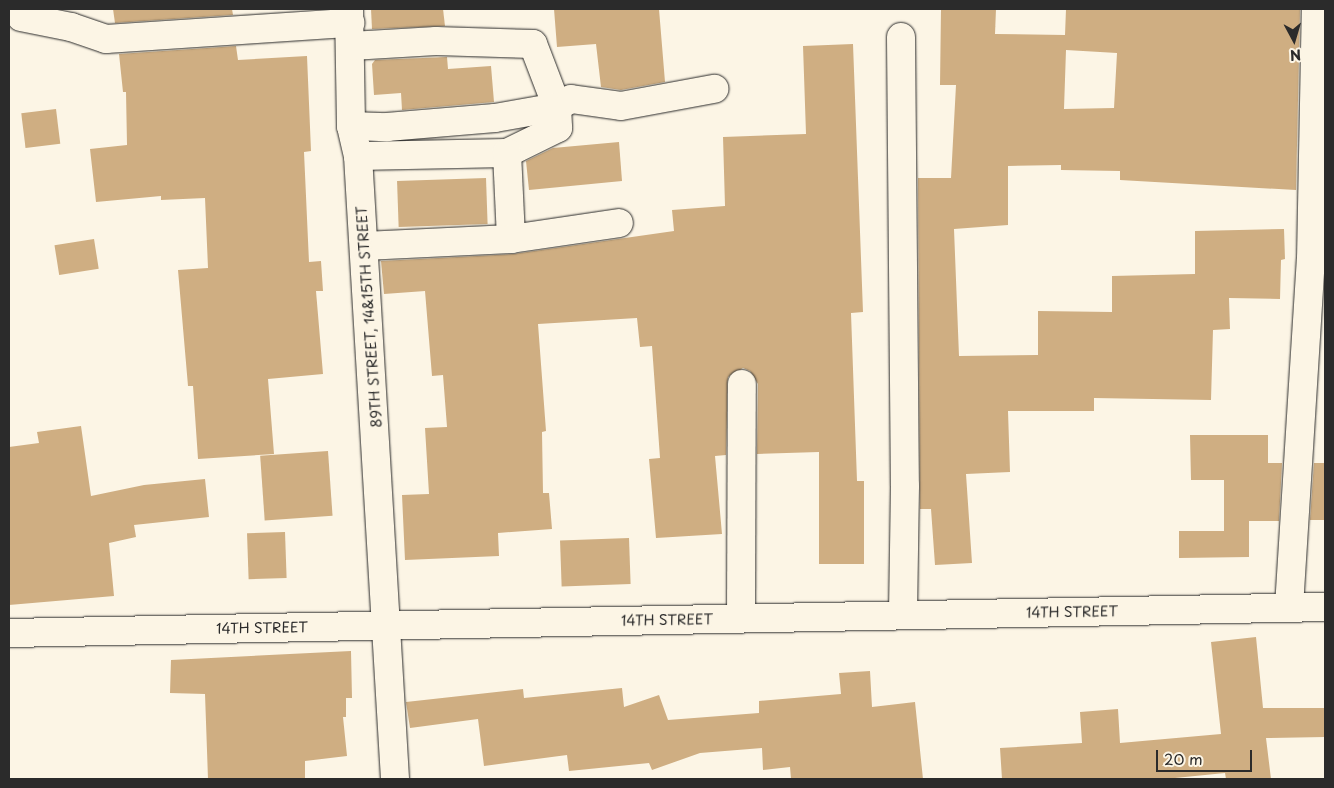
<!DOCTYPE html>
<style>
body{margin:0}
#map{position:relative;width:1334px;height:788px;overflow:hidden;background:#fcf5e5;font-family:"Playpen Sans",sans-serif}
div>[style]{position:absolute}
.building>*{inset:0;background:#cfae82;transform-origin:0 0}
.roads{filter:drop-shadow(0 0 1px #2b2b2b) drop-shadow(0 0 1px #2b2b2b)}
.minor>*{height:28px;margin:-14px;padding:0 14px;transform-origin:14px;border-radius:14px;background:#fcf5e5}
span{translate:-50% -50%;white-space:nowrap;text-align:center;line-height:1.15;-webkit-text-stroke:5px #fcf5e5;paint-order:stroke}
.street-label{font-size:14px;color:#2b2b2b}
.frame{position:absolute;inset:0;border:10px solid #2b2b2b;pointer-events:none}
.north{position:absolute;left:1269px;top:15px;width:50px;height:50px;-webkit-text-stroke:4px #fcf5e5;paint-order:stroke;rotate:174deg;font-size:14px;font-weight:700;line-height:20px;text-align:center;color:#2b2b2b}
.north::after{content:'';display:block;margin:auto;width:18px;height:22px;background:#2b2b2b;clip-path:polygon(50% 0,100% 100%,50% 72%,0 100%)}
.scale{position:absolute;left:1156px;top:750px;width:96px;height:22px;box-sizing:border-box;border:2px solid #2b2b2b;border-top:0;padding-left:6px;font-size:15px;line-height:18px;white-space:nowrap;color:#2b2b2b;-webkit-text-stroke:4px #fcf5e5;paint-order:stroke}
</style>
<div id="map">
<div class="building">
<i style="clip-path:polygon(113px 9px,232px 9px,233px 15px,115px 23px)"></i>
<i style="clip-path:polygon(371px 9px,443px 9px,445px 26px,372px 29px)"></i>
<i style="clip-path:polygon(554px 9px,659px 9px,665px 82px,621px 90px,601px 87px,596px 44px,557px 47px)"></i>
<i style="clip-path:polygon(evenodd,941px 9px,996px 9px,995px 34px,1065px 35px,1066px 9px,1300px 9px,1296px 190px,1120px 180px,1120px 171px,1061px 170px,1061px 165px,1008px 166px,1008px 225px,954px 229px,959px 356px,1038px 355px,1038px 311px,1112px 312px,1112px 276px,1195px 274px,1195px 231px,1284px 229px,1285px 259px,1281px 260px,1280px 299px,1229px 298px,1230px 329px,1213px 330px,1211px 400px,1094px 398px,1094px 411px,1008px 411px,1010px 472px,966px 474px,972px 563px,935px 565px,931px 509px,920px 509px,918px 178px,951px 178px,956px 85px,940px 85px,941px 9px,1066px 50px,1117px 53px,1114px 108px,1064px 109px,1066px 50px)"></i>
<i style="clip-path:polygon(853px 44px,863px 312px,851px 313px,857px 481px,864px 481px,864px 564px,819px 564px,819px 452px,757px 454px,758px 384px,750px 371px,743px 368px,728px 377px,726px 455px,715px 456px,722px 534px,656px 538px,649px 459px,660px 458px,652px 346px,640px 347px,637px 318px,538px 324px,546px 431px,542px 432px,543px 493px,549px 493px,552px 529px,498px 533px,499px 556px,405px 560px,402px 495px,429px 494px,425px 428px,447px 427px,443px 375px,432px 376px,425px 291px,384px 294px,381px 261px,513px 254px,674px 231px,672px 210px,725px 206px,723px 137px,806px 134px,803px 46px)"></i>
<i style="clip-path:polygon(236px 46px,238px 60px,307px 56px,311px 151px,304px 152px,309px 262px,321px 261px,323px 291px,316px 291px,323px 374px,268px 379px,274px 454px,198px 459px,193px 386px,188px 386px,178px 270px,208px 268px,205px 198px,161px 200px,161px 196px,96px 202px,90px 149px,127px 145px,126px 92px,123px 92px,119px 54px)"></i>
<i style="clip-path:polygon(447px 57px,448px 69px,491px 66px,494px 102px,402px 110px,401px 93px,374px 95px,372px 64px,375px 60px)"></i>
<i style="left:56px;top:109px;width:35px;height:35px;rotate:83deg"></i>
<i style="clip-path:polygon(619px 142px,622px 181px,529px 190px,526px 161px,553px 148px)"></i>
<i style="left:486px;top:178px;width:46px;height:89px;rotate:88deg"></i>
<i style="left:94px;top:239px;width:30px;height:40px;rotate:81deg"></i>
<i style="clip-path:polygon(81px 426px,91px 496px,144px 485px,205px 479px,209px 517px,134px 525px,136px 537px,109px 543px,114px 596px,9px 605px,9px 447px,39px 443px,37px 432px)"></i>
<i style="clip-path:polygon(1190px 435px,1268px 435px,1268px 463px,1282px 463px,1279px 521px,1249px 521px,1249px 557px,1179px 558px,1179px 531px,1224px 531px,1224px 480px,1191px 480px)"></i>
<i style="left:328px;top:451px;width:65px;height:68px;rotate:86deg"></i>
<i style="clip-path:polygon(1314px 463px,1325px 463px,1325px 520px,1310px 520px)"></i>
<i style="left:285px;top:532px;width:46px;height:38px;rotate:88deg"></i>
<i style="left:629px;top:538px;width:46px;height:69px;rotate:88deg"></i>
<i style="clip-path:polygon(1256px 637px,1263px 708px,1325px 708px,1325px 737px,1266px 738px,1271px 779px,1226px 779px,1225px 773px,1165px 779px,1002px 779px,1000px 748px,1082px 743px,1080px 712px,1118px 709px,1120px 743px,1221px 734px,1211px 642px)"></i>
<i style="clip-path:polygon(351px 651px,352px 698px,346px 698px,346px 717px,343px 717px,347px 756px,305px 761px,305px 779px,208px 779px,205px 694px,170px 693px,171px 660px)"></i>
<i style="clip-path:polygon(870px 671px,872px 707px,915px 702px,923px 779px,791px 779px,790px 767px,763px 770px,762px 748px,700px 753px,652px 770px,649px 763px,569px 771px,567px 755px,484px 766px,478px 719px,410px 728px,406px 702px,523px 689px,524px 698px,622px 688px,624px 707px,659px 695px,668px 720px,759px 713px,759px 701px,841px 694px,839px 673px)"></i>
</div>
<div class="roads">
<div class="minor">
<i style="left:349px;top:9px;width:117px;rotate:89deg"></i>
<i style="left:351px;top:126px;width:31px;rotate:77deg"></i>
<i style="left:358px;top:156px;width:624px;rotate:86.6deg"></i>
<i style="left:21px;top:17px;width:51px;rotate:11.3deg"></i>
<i style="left:71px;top:27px;width:37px;rotate:19deg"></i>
<i style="left:106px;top:39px;width:245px;rotate:-3.8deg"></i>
<i style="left:901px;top:37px;width:449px;rotate:89.5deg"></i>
<i style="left:905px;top:486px;width:129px;rotate:90.9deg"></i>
<i style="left:351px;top:46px;width:85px;rotate:-3.4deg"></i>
<i style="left:436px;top:41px;width:97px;rotate:1.8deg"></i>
<i style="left:533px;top:44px;width:67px;rotate:69.1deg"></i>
<i style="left:557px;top:107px;width:21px;rotate:87deg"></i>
<i style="left:558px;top:128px;width:57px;rotate:153.9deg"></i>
<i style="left:507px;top:153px;width:149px;rotate:178.8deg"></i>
<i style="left:351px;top:126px;width:36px;rotate:2deg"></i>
<i style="left:387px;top:127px;width:108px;rotate:-4.8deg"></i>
<i style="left:495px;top:118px;width:63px;rotate:-10.1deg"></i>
<i style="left:557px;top:107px;width:16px;rotate:-30deg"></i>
<i style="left:571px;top:99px;width:50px;rotate:8deg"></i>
<i style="left:621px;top:106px;width:95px;rotate:-10.4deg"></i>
<i style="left:507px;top:153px;width:86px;rotate:87.3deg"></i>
<i style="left:364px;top:246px;width:147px;rotate:-2.7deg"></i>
<i style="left:511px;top:239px;width:109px;rotate:-8.4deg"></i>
<i style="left:1289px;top:607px;width:348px;rotate:-86.4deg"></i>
<i style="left:1311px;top:260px;width:251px;rotate:-88.9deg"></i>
<i style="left:741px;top:618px;width:234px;rotate:-89.8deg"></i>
<i style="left:9px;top:633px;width:1316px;rotate:-1.13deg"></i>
</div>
</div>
<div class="street-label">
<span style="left:369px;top:317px;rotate:-94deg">89TH STREET, 14&amp;15TH STREET</span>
<span style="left:1072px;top:612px;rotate:-1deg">14TH STREET</span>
<span style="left:667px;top:620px;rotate:-1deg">14TH STREET</span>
<span style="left:262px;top:628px;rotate:-1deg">14TH STREET</span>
</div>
<div class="frame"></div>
<div class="north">N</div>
<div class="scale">20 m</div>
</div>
